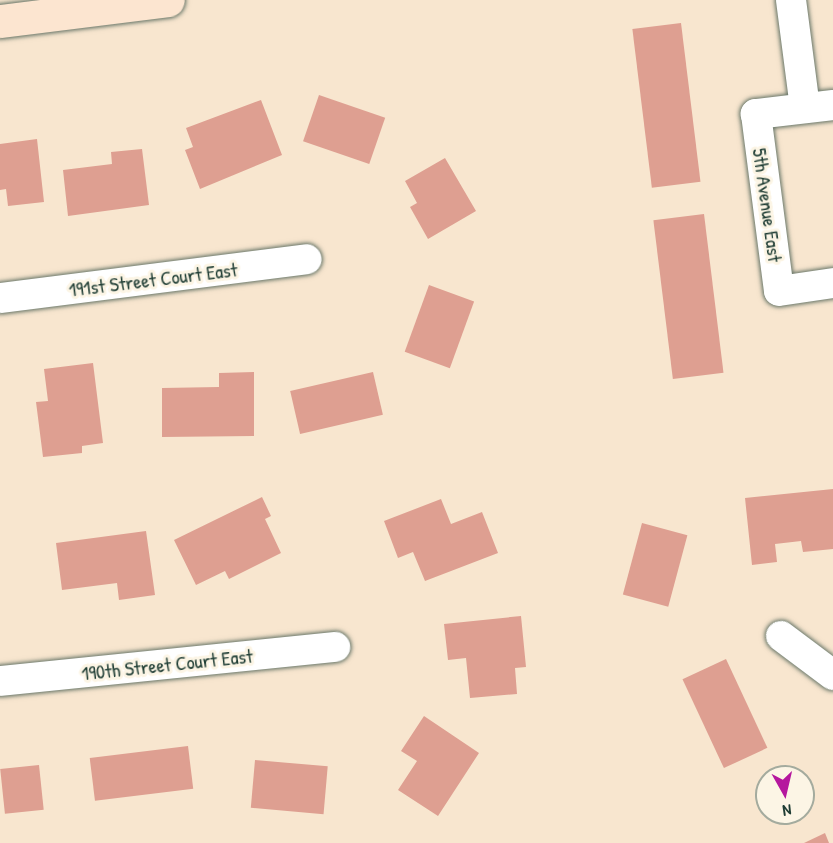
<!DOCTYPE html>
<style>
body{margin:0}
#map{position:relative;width:833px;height:843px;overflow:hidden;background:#f8e6cf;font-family:"Patrick Hand",sans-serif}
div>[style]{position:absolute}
.building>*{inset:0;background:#de9f91;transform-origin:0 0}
.roads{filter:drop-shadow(0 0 2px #6b786a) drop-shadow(0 0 2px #6b786a)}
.street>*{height:30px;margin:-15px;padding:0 15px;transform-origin:15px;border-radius:15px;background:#fff}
.secondary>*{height:33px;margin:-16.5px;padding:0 16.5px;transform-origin:16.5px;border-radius:16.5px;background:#fce5d0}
span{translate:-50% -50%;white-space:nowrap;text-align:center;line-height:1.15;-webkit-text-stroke:6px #fcf5e5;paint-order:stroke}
.street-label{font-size:20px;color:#1f3d34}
.north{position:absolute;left:755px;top:765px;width:60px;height:60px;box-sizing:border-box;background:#fcf5e5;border:2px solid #a4ab9e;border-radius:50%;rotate:172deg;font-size:16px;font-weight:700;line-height:24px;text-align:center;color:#1f3d34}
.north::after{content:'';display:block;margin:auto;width:21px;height:27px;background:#b5179e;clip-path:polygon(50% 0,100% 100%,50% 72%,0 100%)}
</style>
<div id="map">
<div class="building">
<i style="left:681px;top:23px;width:160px;height:49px;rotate:83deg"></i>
<i style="left:319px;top:95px;width:70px;height:49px;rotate:19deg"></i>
<i style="clip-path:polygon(261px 100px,282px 155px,200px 189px,185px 150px,193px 147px,186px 128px)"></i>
<i style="clip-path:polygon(37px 139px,44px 202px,8px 206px,6px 189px,0 190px,0 144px)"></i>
<i style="clip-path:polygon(142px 149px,149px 205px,68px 216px,63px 170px,112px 164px,111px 152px)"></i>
<i style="clip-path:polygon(445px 158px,476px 211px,428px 239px,410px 207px,417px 203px,405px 181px)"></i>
<i style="left:704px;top:214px;width:160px;height:51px;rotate:83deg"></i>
<i style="left:429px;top:285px;width:48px;height:71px;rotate:20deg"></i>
<i style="clip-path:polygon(93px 363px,103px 443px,82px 446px,82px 453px,43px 457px,36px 402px,48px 401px,44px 369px)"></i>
<i style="clip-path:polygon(254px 372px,254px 436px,162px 437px,162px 388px,219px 387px,219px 373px)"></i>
<i style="left:373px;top:372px;width:44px;height:85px;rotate:77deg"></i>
<i style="clip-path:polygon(833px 489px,833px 549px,803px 552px,801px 541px,775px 544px,777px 562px,752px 565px,745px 498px)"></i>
<i style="clip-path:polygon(262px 497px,271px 516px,265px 519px,281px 553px,229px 579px,225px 571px,196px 585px,174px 540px)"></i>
<i style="clip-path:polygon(441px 499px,451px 524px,482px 512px,498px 553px,425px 581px,413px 552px,398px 558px,384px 521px)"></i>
<i style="left:642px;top:523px;width:47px;height:74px;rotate:15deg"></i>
<i style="clip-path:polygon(146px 531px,155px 595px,119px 600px,117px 583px,62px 590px,56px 543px)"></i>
<i style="clip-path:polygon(521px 616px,526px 667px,515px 668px,517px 694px,470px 698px,466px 658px,448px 660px,444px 624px)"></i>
<i style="left:726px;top:659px;width:98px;height:48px;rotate:65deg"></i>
<i style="clip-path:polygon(424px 716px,479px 753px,438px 816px,398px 790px,417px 761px,401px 751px)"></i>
<i style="left:188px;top:746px;width:43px;height:99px;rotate:83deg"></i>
<i style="left:255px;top:760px;width:73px;height:48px;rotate:5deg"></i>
<i style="left:39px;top:765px;width:45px;height:39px;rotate:84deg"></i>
<i style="clip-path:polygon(825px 833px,829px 843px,804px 843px)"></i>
</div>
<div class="roads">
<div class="street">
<i style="left:791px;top:0;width:109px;rotate:82.6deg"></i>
<i style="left:833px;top:105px;width:78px;rotate:173.3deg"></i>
<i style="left:756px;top:114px;width:178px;rotate:82.6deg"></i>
<i style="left:779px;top:291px;width:55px;rotate:-8.4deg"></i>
<i style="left:0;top:298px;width:309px;rotate:-7.2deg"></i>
<i style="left:781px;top:636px;width:65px;rotate:36.9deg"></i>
<i style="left:0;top:681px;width:337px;rotate:-5.8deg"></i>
</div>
<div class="secondary">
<i style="left:0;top:21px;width:169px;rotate:-7.1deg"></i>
</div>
</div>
<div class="street-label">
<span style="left:768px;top:205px;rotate:82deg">5th Avenue East</span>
<span style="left:153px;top:279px;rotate:-7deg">191st Street Court East</span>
<span style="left:167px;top:664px;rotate:-6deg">190th Street Court East</span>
</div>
<div class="north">N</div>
</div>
